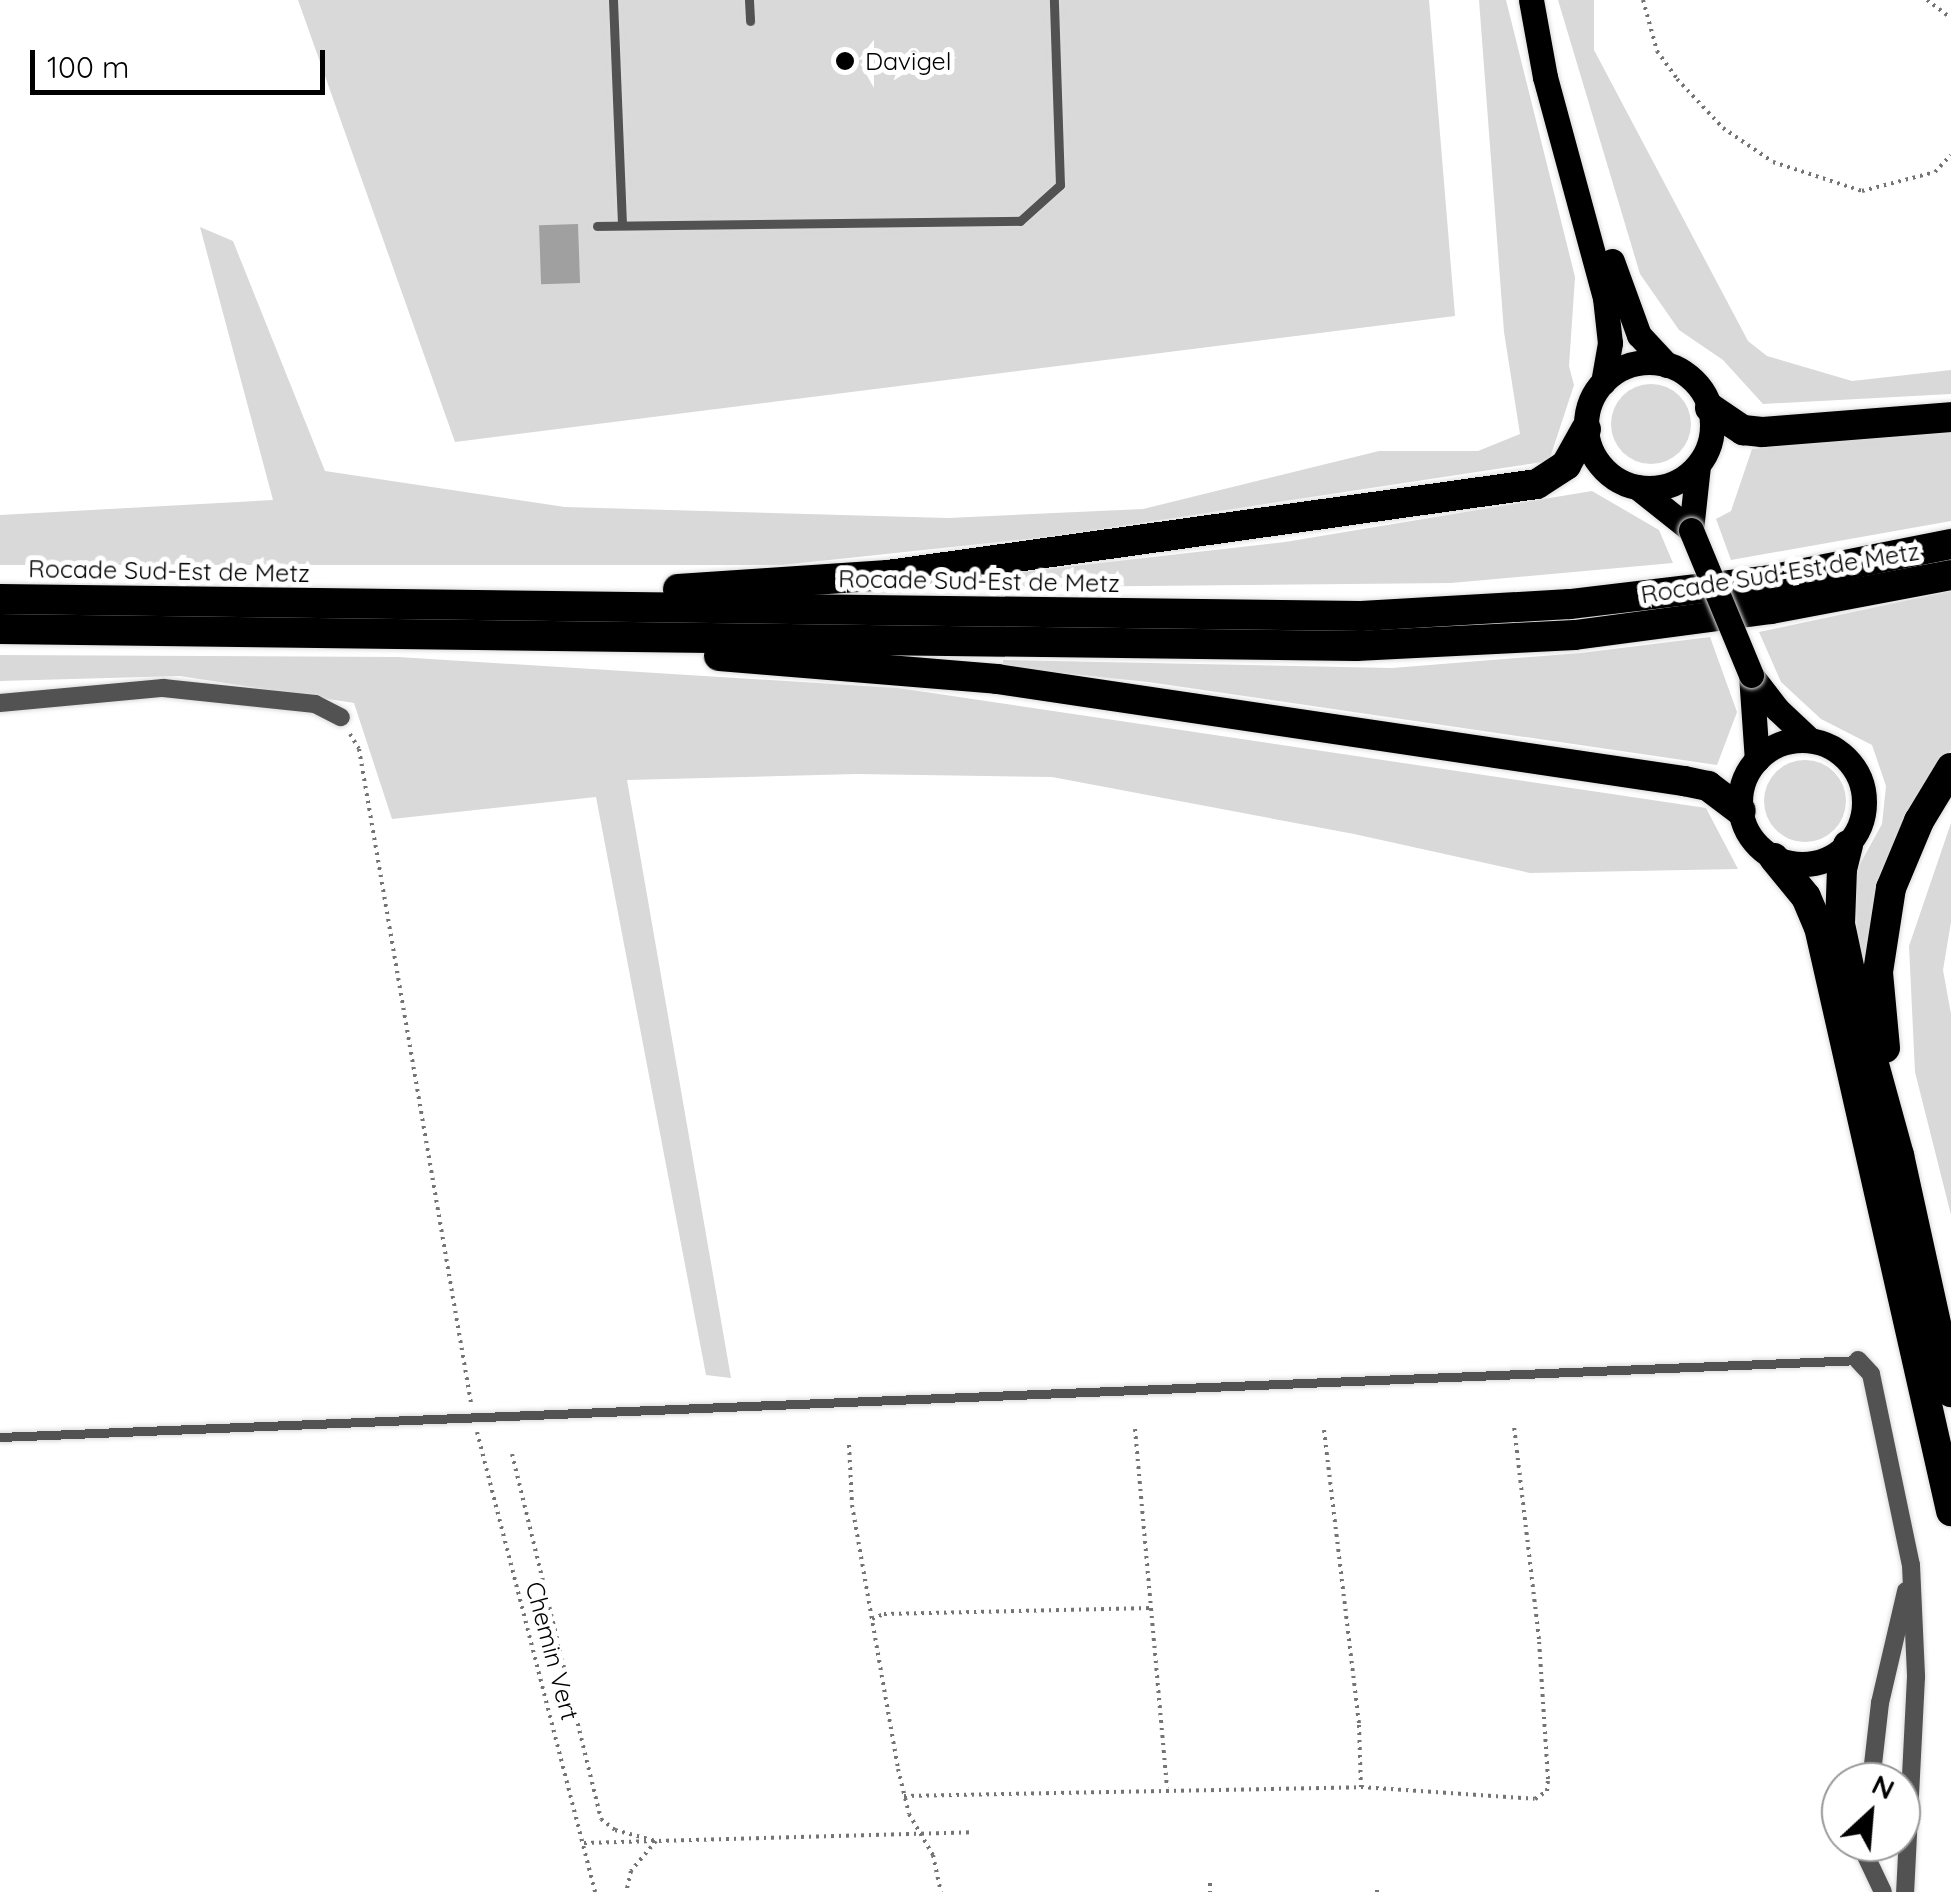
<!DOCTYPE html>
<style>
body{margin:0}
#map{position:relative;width:1951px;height:1892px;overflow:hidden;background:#fff;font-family:Quicksand,sans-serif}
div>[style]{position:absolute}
.green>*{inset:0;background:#d9d9d9}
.round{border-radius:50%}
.water>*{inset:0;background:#a0a0a0;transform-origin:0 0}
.path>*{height:4px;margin-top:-2px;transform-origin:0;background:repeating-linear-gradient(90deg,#747474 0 2.5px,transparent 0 7.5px)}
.roads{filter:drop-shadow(0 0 2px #dbdbdb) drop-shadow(0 0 2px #dbdbdb)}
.lane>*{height:9px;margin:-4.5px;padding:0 4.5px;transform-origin:4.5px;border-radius:4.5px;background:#525252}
.street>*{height:18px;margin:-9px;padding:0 9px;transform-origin:9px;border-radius:9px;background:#525252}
.primary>*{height:25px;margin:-12.5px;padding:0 12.5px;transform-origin:12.5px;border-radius:12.5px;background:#000}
.primary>.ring{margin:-12.5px;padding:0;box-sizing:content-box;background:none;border:25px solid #000;border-radius:50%}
.highway>*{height:30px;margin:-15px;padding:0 15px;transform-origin:15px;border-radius:15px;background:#000}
.bridges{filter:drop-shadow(0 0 2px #dbdbdb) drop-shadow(0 0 2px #dbdbdb)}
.primary-bridge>*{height:25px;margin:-12.5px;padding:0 12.5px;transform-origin:12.5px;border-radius:12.5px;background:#000}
.dots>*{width:28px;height:28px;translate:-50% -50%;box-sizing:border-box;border:5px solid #fff;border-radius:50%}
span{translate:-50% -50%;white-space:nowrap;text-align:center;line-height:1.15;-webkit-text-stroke:10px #fff;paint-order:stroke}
.poi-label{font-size:25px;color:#000}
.left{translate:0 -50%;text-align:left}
.street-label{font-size:25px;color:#000}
.north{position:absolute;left:1821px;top:1762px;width:100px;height:100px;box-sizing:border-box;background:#fff;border:2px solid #999;border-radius:50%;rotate:26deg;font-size:28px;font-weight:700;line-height:40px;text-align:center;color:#000}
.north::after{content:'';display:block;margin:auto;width:35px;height:45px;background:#000;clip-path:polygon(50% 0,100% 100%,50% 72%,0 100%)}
.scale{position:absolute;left:30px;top:50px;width:295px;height:45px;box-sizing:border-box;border:5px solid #000;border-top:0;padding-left:12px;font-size:30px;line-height:35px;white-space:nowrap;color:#000;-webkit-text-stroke:8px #fff;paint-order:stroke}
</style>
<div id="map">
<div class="green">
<i style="clip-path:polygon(298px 0,1429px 0,1455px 316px,455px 442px)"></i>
<i style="clip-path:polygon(1479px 0,1506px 0,1575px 277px,1569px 366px,1574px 385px,1549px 461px,1055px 536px,782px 565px,0 565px,0 515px,273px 500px,200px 227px,233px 241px,325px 471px,565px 507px,948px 518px,1143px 509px,1379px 451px,1478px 451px,1520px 434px,1504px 332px)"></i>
<i style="clip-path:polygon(1558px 0,1594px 0,1594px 50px,1748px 341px,1767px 356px,1852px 381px,1951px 370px,1951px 394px,1763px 404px,1723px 360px,1679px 330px,1640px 274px)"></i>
<i class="round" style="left:1611px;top:384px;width:80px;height:80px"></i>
<i style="clip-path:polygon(1951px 428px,1951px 521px,1731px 560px,1716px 519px,1731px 511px,1752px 449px)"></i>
<i style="clip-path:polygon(1592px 491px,1659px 530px,1673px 563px,1451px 583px,949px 588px,949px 580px,1285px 542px)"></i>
<i style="clip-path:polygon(1951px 591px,1951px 750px,1924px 786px,1869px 965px,1863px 968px,1857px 941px,1855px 873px,1882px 824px,1886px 786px,1872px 745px,1821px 719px,1781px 682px,1759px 632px)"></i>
<i style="clip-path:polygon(1710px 637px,1737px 712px,1717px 765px,1148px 682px,1003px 667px,1003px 660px,1392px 668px,1581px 653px)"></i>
<i style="clip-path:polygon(0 655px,398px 657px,898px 688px,1706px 808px,1738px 869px,1530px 873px,1354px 834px,1052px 777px,856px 774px,627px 780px,731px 1378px,706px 1375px,596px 797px,392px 819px,354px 703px,180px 676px,0 681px)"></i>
<i class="round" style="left:1764px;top:760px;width:82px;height:82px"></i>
<i style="clip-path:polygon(1951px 823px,1951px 922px,1943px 970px,1951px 1014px,1951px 1215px,1915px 1072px,1909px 946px)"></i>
</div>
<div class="water">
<i style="left:578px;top:224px;width:59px;height:39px;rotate:88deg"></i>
</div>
<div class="path">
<i style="left:1643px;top:0;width:53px;rotate:74.6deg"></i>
<i style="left:1657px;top:51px;width:34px;rotate:54deg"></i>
<i style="left:1677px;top:79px;width:67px;rotate:46.8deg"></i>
<i style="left:1723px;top:128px;width:60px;rotate:34.2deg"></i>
<i style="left:1773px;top:162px;width:94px;rotate:18deg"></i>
<i style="left:1862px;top:191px;width:75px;rotate:-14.6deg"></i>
<i style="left:1935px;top:172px;width:23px;rotate:-47deg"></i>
<i style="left:1927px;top:0;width:30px;rotate:37deg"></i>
<i style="left:350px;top:734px;width:17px;rotate:59deg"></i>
<i style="left:359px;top:749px;width:664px;rotate:80.28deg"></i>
<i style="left:1135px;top:1429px;width:360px;rotate:84.9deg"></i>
<i style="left:1324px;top:1430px;width:297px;rotate:83.2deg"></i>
<i style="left:1359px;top:1725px;width:62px;rotate:88.2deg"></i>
<i style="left:477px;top:1432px;width:475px;rotate:75.6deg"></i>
<i style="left:849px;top:1445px;width:60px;rotate:87.1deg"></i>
<i style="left:852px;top:1505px;width:268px;rotate:80.1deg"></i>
<i style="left:898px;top:1769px;width:46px;rotate:76.3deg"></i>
<i style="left:909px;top:1814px;width:48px;rotate:59.7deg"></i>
<i style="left:933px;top:1855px;width:38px;rotate:78deg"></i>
<i style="left:512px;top:1454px;width:376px;rotate:76.3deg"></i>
<i style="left:601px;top:1819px;width:18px;rotate:38deg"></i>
<i style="left:615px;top:1830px;width:42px;rotate:15deg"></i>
<i style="left:656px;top:1841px;width:39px;rotate:130deg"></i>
<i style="left:631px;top:1871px;width:22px;rotate:103deg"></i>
<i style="left:872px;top:1619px;width:13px;rotate:-23deg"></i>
<i style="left:884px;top:1614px;width:267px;rotate:-1.3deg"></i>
<i style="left:904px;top:1796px;width:457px;rotate:-1.1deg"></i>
<i style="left:1361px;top:1787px;width:174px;rotate:3.9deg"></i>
<i style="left:1535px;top:1799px;width:14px;rotate:-34deg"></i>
<i style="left:1547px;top:1791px;width:12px;rotate:-85deg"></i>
<i style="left:1548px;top:1779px;width:140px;rotate:-93.7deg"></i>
<i style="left:1539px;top:1639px;width:214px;rotate:-96.7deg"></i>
<i style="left:584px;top:1843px;width:389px;rotate:-1.6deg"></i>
<i style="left:1210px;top:1883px;width:9px;rotate:90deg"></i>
<i style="left:1377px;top:1890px;width:2px;rotate:90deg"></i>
</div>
<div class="roads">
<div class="lane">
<i style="left:613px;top:0;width:224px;rotate:87.7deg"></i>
<i style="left:749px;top:0;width:21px;rotate:87deg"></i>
<i style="left:597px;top:226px;width:423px;rotate:-0.7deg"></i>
<i style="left:1020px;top:221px;width:54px;rotate:-42deg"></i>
<i style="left:1060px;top:185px;width:185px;rotate:-91.9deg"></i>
<i style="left:0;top:1437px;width:1860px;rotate:-2.37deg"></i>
</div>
<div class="street">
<i style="left:0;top:703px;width:164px;rotate:-5.3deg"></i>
<i style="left:163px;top:688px;width:153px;rotate:6deg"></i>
<i style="left:315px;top:704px;width:29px;rotate:27deg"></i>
<i style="left:1858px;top:1360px;width:19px;rotate:47deg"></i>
<i style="left:1871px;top:1374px;width:195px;rotate:78.2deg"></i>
<i style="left:1911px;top:1565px;width:112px;rotate:87.4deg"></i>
<i style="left:1916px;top:1677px;width:215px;rotate:92.9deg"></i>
<i style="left:1871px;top:1782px;width:80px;rotate:-83.5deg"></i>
<i style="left:1880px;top:1703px;width:115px;rotate:-76.9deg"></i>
<i style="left:1865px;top:1842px;width:10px;rotate:96deg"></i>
<i style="left:1864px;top:1852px;width:44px;rotate:64.6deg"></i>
</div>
<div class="primary">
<i style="left:1531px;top:0;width:78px;rotate:79.7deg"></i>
<i style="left:1545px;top:77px;width:229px;rotate:74.8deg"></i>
<i style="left:1605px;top:298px;width:45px;rotate:83.7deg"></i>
<i style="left:1610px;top:343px;width:40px;rotate:100deg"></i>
<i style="left:1612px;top:261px;width:79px;rotate:70deg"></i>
<i style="left:1639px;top:335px;width:41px;rotate:47deg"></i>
<i class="ring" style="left:1586px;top:362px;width:101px;height:101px"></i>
<i style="left:1637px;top:487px;width:69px;rotate:38.5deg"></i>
<i style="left:1691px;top:530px;width:64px;rotate:-83.8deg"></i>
<i style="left:1751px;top:675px;width:43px;rotate:52.6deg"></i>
<i style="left:1777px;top:709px;width:45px;rotate:43.2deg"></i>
<i style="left:1751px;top:675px;width:85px;rotate:86deg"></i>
<i class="ring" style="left:1740px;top:740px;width:99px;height:99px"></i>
</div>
<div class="highway">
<i style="left:1710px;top:408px;width:40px;rotate:34deg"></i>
<i style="left:1743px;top:430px;width:19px;rotate:6deg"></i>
<i style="left:1762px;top:432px;width:190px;rotate:-4.5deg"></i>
<i style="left:678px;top:589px;width:210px;rotate:-3.8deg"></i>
<i style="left:888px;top:575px;width:655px;rotate:-7.98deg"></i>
<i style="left:1537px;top:484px;width:35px;rotate:-33deg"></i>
<i style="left:1566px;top:465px;width:41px;rotate:-60.9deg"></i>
<i style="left:0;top:599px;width:1361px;rotate:0.72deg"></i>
<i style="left:1361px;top:616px;width:209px;rotate:-3.3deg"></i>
<i style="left:1570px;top:604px;width:195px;rotate:-6.8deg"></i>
<i style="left:1764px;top:581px;width:191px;rotate:-11.2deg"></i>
<i style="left:0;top:629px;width:1356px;rotate:0.72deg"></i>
<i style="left:1356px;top:646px;width:219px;rotate:-2.9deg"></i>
<i style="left:1575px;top:635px;width:198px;rotate:-7.6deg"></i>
<i style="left:1771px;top:609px;width:183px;rotate:-10.7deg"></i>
<i style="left:719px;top:656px;width:279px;rotate:4.7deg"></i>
<i style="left:997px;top:679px;width:695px;rotate:8.45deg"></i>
<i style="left:1684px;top:781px;width:25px;rotate:12deg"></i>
<i style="left:1708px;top:786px;width:41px;rotate:37.1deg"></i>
<i style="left:1848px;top:845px;width:25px;rotate:104deg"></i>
<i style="left:1842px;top:869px;width:55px;rotate:92.1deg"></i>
<i style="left:1840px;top:924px;width:77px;rotate:78deg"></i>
<i style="left:1856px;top:999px;width:162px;rotate:74.6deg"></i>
<i style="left:1899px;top:1155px;width:243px;rotate:77.6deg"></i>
<i style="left:1774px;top:858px;width:50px;rotate:50.6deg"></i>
<i style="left:1806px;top:897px;width:33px;rotate:67deg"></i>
<i style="left:1819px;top:927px;width:599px;rotate:77.26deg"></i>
<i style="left:1885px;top:1048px;width:76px;rotate:-95.3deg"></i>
<i style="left:1878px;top:972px;width:85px;rotate:-81.2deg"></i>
<i style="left:1891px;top:888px;width:73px;rotate:-67.3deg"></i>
<i style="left:1919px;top:821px;width:62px;rotate:-58.9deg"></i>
</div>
</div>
<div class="bridges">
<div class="primary-bridge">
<i style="left:1691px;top:530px;width:157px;rotate:67.5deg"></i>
</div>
</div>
<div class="dots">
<i style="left:845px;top:61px;background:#000"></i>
</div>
<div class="poi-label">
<span class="left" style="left:865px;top:61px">Davigel</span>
</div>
<div class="street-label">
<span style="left:169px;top:571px;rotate:1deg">Rocade Sud-Est de Metz</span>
<span style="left:1780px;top:573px;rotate:-9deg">Rocade Sud-Est de Metz</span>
<span style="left:979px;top:581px;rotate:1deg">Rocade Sud-Est de Metz</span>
<span style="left:552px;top:1651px;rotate:75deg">Chemin Vert</span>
</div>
<div class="north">N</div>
<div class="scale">100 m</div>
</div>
